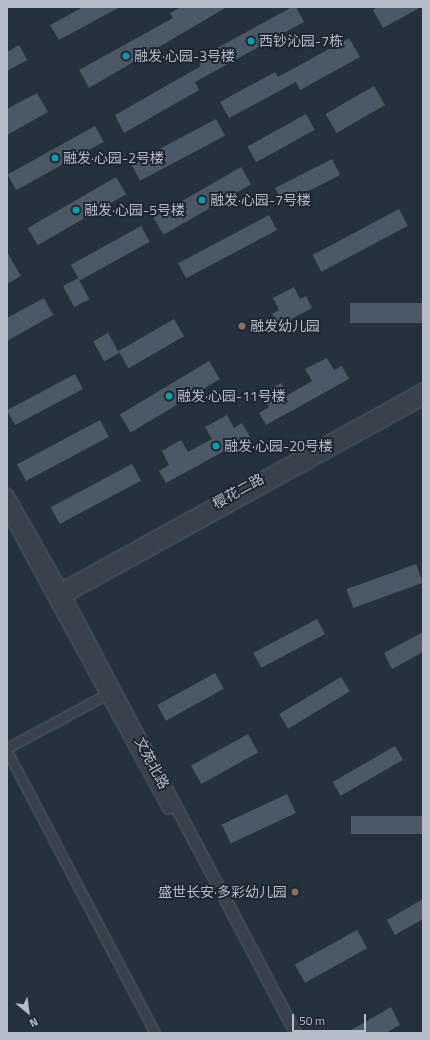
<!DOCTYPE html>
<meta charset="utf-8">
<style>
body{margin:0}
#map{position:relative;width:430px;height:1040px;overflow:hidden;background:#25313d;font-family:"Titillium Web","Noto Sans SC",sans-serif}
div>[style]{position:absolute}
.building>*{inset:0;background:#4b5866;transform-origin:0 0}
.roads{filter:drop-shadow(0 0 1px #57606b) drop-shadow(0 0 1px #57606b)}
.minor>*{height:9px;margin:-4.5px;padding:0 4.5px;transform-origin:4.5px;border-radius:4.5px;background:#38424d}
.tertiary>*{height:11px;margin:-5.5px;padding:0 5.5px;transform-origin:5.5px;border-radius:5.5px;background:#38424d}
.dots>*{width:11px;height:11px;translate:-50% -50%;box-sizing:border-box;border:2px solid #1e2732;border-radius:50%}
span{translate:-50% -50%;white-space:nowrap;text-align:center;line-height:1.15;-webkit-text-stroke:4px #1e2732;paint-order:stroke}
.poi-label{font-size:14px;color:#b4bdc8}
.left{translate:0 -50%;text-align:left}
.right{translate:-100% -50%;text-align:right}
.street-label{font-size:14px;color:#b4bdc8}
.frame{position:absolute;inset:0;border:8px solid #b4bdc8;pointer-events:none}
.north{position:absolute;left:8px;top:992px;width:40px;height:40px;-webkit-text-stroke:3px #1e2732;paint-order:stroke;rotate:151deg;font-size:11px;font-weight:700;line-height:16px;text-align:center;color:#b4bdc8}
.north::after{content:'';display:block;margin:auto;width:14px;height:18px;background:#b4bdc8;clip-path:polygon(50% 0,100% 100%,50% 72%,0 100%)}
.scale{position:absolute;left:292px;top:1014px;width:74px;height:18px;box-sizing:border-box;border:2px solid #b4bdc8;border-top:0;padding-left:5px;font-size:12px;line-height:14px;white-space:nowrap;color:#b4bdc8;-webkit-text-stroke:3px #1e2732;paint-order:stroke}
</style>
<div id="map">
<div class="building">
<i style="clip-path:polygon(83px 7px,120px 7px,59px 40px,50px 25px)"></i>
<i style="clip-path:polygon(181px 7px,227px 7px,89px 88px,79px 70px,173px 18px,170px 13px)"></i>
<i style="clip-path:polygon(292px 7px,296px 7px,304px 22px,195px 82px,199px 90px,124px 133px,115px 115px,201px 66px,197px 59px)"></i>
<i style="clip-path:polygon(377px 7px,421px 7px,383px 28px,373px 10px)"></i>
<i style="clip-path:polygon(349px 38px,360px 57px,300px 90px,296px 82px,229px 118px,220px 102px,275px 72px,278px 77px)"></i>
<i style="clip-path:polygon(19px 45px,27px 60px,7px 71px,7px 52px)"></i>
<i style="left:374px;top:86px;width:22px;height:56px;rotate:60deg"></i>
<i style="clip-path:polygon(37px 93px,48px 112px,7px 135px,7px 109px)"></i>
<i style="left:306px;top:114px;width:18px;height:67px;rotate:61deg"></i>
<i style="left:216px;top:119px;width:19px;height:96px;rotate:62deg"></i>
<i style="left:95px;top:126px;width:18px;height:100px;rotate:61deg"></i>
<i style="left:332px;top:159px;width:18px;height:64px;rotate:63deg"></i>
<i style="left:241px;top:167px;width:20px;height:101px;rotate:60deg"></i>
<i style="left:116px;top:177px;width:20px;height:102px;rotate:60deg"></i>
<i style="left:399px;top:209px;width:19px;height:98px;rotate:62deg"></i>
<i style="left:269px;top:215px;width:17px;height:103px;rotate:62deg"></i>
<i style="left:141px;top:226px;width:18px;height:80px;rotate:61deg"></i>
<i style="clip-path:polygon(7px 252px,21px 276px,7px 284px)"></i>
<i style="left:78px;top:278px;width:24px;height:17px;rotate:62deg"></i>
<i style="clip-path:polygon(294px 287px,300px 299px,306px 296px,312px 308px,279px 326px,272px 314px,279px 310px,273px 298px)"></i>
<i style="clip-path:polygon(44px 298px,53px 315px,7px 341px,7px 318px)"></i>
<i style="left:423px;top:303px;width:20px;height:73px;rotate:90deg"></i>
<i style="left:174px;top:319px;width:20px;height:64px;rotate:60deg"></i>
<i style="left:108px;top:333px;width:23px;height:17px;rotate:61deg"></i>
<i style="clip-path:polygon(327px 358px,334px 370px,342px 366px,349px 379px,266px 425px,259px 413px,269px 407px,262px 394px,281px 383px,288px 395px,312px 381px,305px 369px)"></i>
<i style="left:209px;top:361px;width:21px;height:104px;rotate:59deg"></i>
<i style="left:75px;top:374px;width:17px;height:77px;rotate:62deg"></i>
<i style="clip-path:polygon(227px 415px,234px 428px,242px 423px,250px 437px,166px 483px,159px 471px,169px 465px,162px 451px,181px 440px,188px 452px,212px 439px,205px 427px)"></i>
<i style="left:100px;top:420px;width:19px;height:94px;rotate:62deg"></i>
<i style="left:132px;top:464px;width:19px;height:92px;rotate:62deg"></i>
<i style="left:416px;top:564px;width:20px;height:74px;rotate:70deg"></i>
<i style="left:317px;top:619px;width:17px;height:72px;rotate:62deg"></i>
<i style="clip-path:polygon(423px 632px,423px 652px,392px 669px,384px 653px)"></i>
<i style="left:215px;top:673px;width:18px;height:66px;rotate:61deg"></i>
<i style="left:341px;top:677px;width:17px;height:72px;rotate:59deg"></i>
<i style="left:248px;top:734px;width:21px;height:65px;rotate:61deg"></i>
<i style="left:395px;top:746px;width:16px;height:72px;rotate:60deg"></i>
<i style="left:287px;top:794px;width:21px;height:72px;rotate:65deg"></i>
<i style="left:423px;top:816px;width:18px;height:72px;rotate:90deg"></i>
<i style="clip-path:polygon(423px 899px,423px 919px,395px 935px,387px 920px)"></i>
<i style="left:357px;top:930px;width:21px;height:71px;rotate:61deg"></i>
<i style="clip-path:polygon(391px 1007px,400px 1025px,386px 1033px,346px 1033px)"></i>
</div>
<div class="roads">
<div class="minor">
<i style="left:7px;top:748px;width:114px;rotate:-28.4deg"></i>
<i style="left:7px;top:751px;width:318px;rotate:62.3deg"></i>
</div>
<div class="tertiary">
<i style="left:7px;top:494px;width:117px;rotate:60.4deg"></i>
<i style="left:65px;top:596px;width:494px;rotate:62.2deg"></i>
<i style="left:7px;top:511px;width:338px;rotate:61.5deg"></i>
<i style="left:54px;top:592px;width:422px;rotate:-28.9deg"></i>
<i style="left:60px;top:599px;width:414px;rotate:-28.9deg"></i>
</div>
</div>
<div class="dots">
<i style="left:251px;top:41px;background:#0f9aa8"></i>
<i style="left:126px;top:56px;background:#0f9aa8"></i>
<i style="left:55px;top:158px;background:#0f9aa8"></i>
<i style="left:202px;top:200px;background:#0f9aa8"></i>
<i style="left:76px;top:210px;background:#0f9aa8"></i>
<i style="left:242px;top:326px;background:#8d6e63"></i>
<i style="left:169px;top:396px;background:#0f9aa8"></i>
<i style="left:216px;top:446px;background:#0f9aa8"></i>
<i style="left:295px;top:892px;background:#8d6e63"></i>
</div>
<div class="poi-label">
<span class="left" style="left:259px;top:41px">西钞沁园-7栋</span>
<span class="left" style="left:134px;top:56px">融发·心园-3号楼</span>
<span class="left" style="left:63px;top:158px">融发·心园-2号楼</span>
<span class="left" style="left:210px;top:200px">融发·心园-7号楼</span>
<span class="left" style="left:84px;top:210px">融发·心园-5号楼</span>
<span class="left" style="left:250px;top:326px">融发幼儿园</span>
<span class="left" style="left:177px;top:396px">融发·心园-11号楼</span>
<span class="left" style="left:224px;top:446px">融发·心园-20号楼</span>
<span class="right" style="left:287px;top:892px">盛世长安·多彩幼儿园</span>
</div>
<div class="street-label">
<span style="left:238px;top:491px;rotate:-29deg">樱花二路</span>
<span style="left:152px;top:763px;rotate:62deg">文苑北路</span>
</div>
<div class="frame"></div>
<div class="north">N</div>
<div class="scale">50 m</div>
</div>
